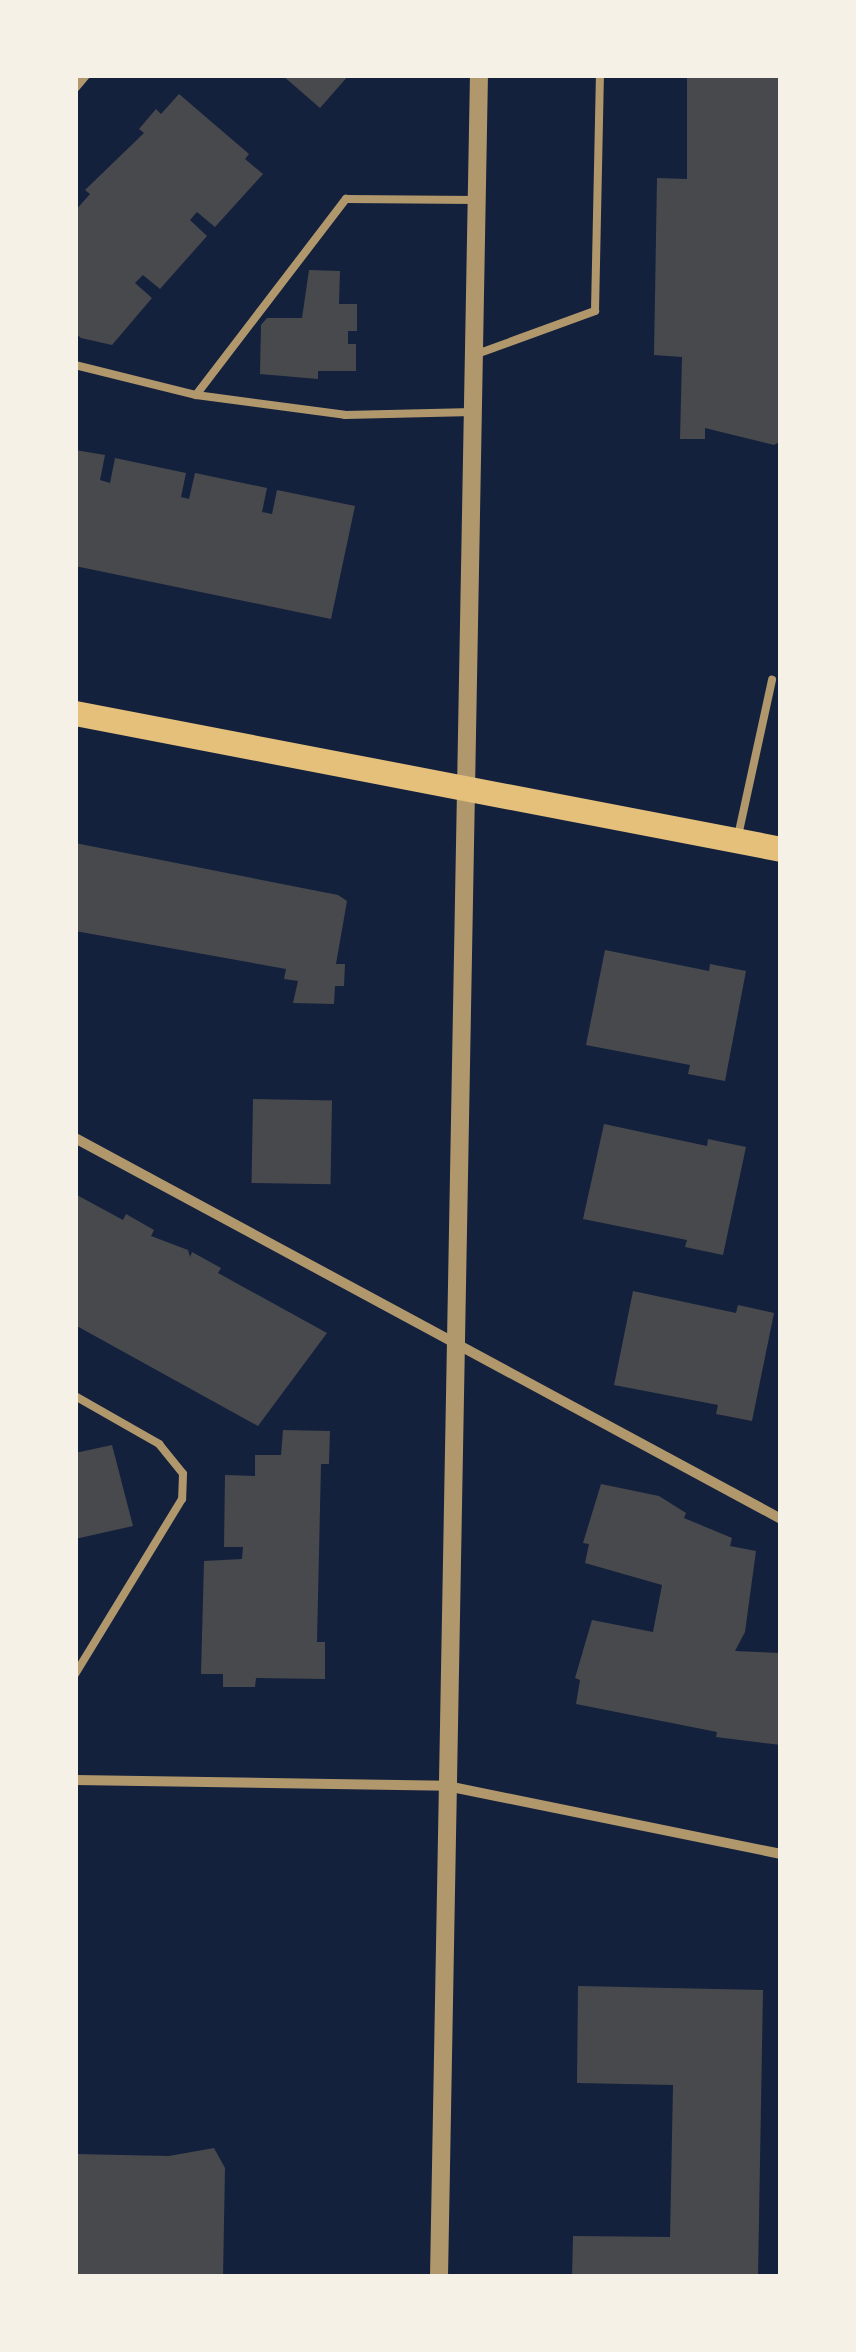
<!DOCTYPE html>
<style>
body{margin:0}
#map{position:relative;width:856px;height:2352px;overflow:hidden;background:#14213d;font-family:"Exo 2",sans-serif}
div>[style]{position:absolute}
.building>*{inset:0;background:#48494c;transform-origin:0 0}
.service>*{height:8px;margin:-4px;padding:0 4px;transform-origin:4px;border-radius:4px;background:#b1986c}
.minor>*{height:10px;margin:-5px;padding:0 5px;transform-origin:5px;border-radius:5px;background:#b1986c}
.tertiary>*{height:18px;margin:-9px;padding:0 9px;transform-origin:9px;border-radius:9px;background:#b1986c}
.primary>*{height:25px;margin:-12.5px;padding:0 12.5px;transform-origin:12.5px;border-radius:12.5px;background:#e5c07b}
span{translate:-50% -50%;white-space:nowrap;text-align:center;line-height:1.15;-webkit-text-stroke:10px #f6f1e7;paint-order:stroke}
.frame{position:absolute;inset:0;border:78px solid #f6f1e7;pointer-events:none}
</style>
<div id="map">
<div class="building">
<i style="clip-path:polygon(282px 75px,349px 75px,320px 108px)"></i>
<i style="clip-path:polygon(687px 75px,781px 75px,781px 441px,774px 445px,705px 428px,705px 439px,680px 439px,682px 357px,654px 355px,657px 178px,687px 179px)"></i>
<i style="clip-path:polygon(179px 94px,249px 154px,245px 159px,263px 174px,215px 227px,197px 212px,190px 220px,207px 236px,160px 289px,143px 275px,135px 283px,152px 298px,112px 345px,81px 338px,75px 333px,75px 211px,90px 194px,85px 190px,144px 133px,139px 129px,156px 109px,161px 114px)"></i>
<i style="clip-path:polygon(309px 270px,340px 271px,339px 304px,357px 304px,357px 331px,348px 331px,348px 344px,356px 344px,356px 371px,318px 371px,318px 379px,260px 374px,261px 325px,267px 318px,302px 318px)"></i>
<i style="clip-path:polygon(75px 450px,105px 455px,100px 480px,110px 483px,115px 458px,186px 473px,181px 497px,189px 499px,195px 473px,267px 488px,262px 512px,272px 514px,277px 490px,355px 506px,331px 619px,75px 566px)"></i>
<i style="clip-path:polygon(75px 843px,338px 895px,347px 901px,336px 964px,345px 964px,344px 986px,335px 986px,334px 1004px,293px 1003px,298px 981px,284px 979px,286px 969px,75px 931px)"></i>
<i style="clip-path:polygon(605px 950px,709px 971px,710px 964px,746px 971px,725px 1081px,688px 1074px,690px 1065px,586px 1045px)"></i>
<i style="left:253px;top:1099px;width:79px;height:84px;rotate:1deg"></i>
<i style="clip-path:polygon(604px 1124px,707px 1146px,708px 1139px,746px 1147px,723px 1255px,685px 1247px,687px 1240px,583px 1219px)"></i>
<i style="clip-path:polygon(75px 1194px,123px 1220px,126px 1214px,154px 1230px,151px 1236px,188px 1250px,190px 1257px,192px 1252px,221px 1268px,218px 1273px,327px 1333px,258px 1426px,75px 1325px)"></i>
<i style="clip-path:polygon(633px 1291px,736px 1313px,738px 1305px,774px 1313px,752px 1421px,716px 1414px,718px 1405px,614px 1385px)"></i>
<i style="clip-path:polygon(283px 1430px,330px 1431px,329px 1464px,321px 1464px,317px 1642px,325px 1642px,325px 1679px,256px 1678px,255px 1687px,223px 1687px,223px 1674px,201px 1674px,204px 1561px,242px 1559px,243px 1547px,224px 1547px,225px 1475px,255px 1476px,255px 1455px,281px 1455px)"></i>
<i style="clip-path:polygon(112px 1445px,133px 1526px,75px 1539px,75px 1453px)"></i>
<i style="clip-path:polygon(601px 1484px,659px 1496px,686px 1513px,684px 1518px,732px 1538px,730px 1546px,756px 1551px,745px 1632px,735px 1651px,781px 1653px,781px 1745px,716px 1737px,717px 1732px,576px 1704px,580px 1680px,575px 1678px,592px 1620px,653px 1632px,662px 1585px,585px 1563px,589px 1544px,583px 1543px)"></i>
<i style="clip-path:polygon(578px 1986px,763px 1990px,758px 2277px,572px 2277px,573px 2236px,670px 2237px,673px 2085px,577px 2083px)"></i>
<i style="clip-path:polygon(214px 2148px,225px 2168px,223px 2277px,75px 2277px,75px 2154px,169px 2156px)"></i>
</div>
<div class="service">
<i style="left:474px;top:355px;width:129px;rotate:-20deg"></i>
<i style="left:595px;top:311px;width:236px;rotate:-88.8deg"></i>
<i style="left:75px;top:365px;width:125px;rotate:13.9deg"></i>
<i style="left:196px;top:395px;width:150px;rotate:7.6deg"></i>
<i style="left:345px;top:415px;width:128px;rotate:-1.3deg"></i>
<i style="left:196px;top:395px;width:247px;rotate:-52.6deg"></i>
<i style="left:346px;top:199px;width:131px;rotate:0.4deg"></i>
<i style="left:738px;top:836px;width:160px;rotate:-77.7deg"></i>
<i style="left:75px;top:1396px;width:97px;rotate:29.7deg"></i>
<i style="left:159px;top:1444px;width:38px;rotate:51deg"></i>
<i style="left:183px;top:1474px;width:25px;rotate:92deg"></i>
<i style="left:182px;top:1499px;width:205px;rotate:121.4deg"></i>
</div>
<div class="minor">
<i style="left:75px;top:87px;width:16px;rotate:-50deg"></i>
<i style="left:75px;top:1138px;width:802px;rotate:28.35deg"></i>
<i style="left:75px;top:1780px;width:372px;rotate:0.9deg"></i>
<i style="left:447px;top:1786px;width:341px;rotate:11.5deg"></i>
</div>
<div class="tertiary">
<i style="left:439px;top:2277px;width:2202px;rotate:-88.96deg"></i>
</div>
<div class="primary">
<i style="left:75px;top:713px;width:719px;rotate:10.9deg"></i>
</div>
<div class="frame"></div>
</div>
